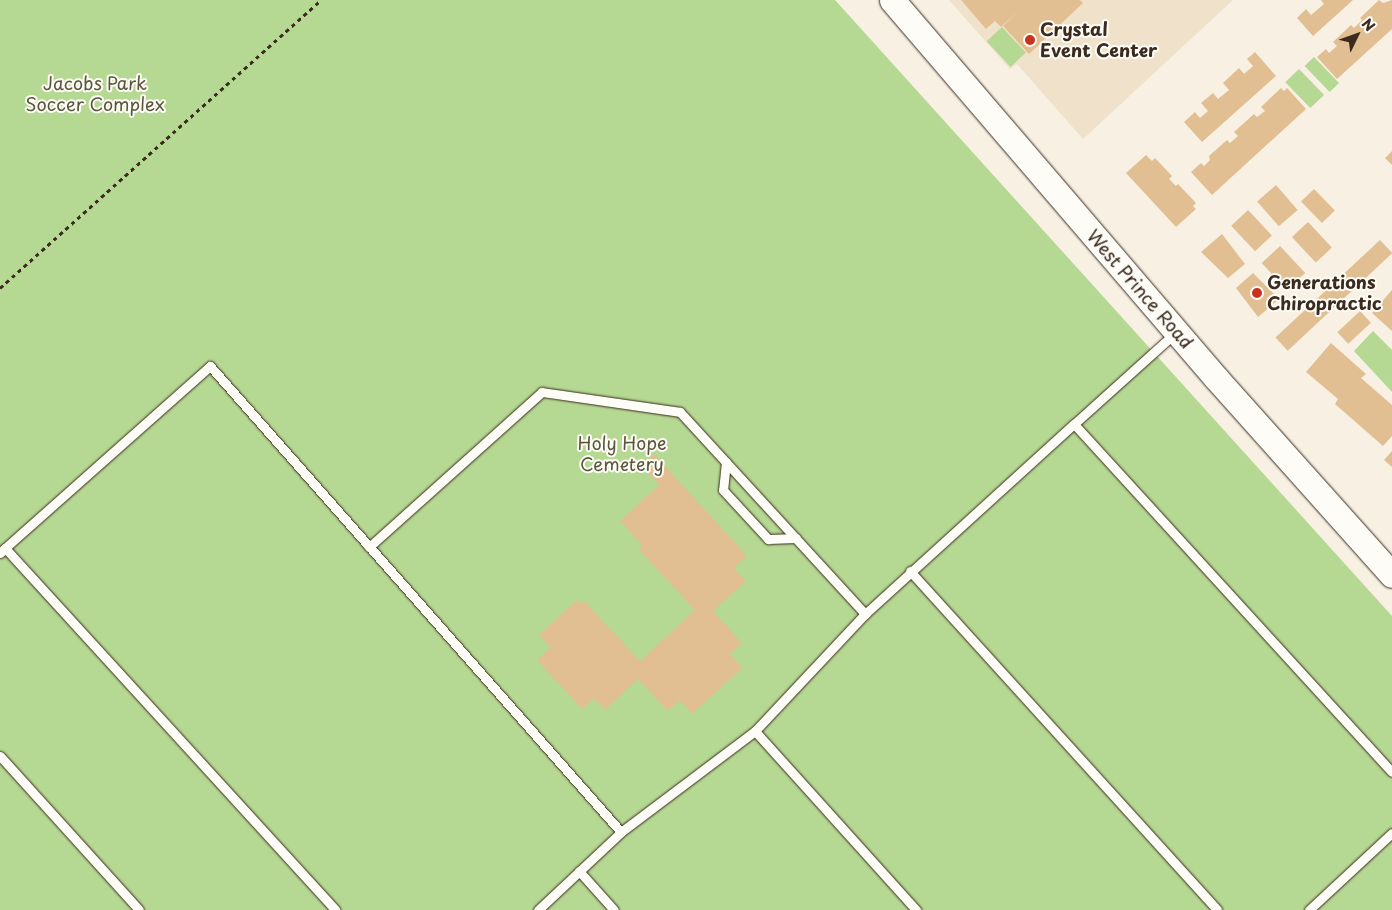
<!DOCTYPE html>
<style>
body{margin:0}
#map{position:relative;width:1392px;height:910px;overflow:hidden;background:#f7f0e3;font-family:"Playpen Sans",sans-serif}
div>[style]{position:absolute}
.built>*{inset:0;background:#f0e1cb}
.green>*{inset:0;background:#b5d892;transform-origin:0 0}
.building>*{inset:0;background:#e1bf93;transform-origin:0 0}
.path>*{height:3px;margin-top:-1.5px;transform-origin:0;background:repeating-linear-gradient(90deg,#3b2a1e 0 4px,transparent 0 8px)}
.roads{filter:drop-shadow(0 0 1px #3b2a1e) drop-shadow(0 0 1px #3b2a1e)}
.lane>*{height:9px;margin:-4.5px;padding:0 4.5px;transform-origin:4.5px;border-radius:4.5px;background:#fdfcf7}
.secondary>*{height:25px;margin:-12.5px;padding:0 12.5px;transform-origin:12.5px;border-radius:12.5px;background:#fdfcf7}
.dots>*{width:14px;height:14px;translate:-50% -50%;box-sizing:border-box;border:2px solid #fdfcf7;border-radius:50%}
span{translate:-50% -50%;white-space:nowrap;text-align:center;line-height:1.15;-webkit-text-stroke:4px #fdfcf7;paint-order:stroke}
.poi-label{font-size:18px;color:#3b2a1e;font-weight:700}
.left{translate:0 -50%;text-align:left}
.park-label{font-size:18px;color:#5a563b}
.street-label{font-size:18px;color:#3b2a1e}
.north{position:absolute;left:1332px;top:10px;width:50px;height:50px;-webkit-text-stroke:4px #fdfcf7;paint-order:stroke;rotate:48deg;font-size:14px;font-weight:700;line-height:20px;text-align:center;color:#3b2a1e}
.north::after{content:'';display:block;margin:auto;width:18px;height:22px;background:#3b2a1e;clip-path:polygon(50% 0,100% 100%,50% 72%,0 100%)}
</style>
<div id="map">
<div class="built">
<i style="clip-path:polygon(949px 0,1233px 0,1083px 139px,1017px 64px,1010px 69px)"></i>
</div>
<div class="green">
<i style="clip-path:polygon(0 0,835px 0,1392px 616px,1392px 910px,0 910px)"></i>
<i style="left:1002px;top:27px;width:35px;height:21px;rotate:47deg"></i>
<i style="left:1314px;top:57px;width:36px;height:13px;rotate:46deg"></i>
<i style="left:1299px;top:69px;width:36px;height:19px;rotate:46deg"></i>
<i style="clip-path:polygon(1373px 331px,1392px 350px,1392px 392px,1354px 351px)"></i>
</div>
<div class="building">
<i style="clip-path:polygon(961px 0,1080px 0,1083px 3px,1029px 54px,1003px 26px,1020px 9px,1001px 27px,995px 21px,986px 29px)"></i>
<i style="clip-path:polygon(1321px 0,1353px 0,1313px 36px,1297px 18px,1306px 9px,1311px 15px,1324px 4px)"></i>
<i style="clip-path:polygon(1379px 0,1383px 3px,1392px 0,1392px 29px,1337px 79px,1317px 57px,1326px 49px,1329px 53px,1337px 46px,1333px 42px,1351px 25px,1354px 28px,1362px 20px,1360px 18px)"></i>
<i style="clip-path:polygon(1255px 52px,1276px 76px,1202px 142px,1184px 122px,1195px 112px,1200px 118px,1208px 111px,1201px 103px,1213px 93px,1218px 99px,1229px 90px,1223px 83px,1239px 68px,1244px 74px,1253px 66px,1247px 59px)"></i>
<i style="clip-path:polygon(1281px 88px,1284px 91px,1287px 88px,1306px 109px,1212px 195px,1191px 172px,1201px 163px,1204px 166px,1210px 160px,1209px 156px,1227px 140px,1230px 143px,1238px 136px,1234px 132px,1254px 114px,1257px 117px,1265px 111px,1261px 107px)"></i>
<i style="clip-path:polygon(1392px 151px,1392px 165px,1385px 158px)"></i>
<i style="clip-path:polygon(1146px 155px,1152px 161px,1155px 158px,1172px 176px,1169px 179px,1176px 186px,1178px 184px,1196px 203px,1193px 206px,1196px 209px,1176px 227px,1126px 173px)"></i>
<i style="left:1276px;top:185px;width:33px;height:25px;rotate:49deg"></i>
<i style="left:1314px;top:189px;width:30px;height:18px;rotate:46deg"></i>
<i style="left:1248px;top:210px;width:35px;height:23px;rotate:47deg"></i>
<i style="left:1308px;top:222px;width:35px;height:22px;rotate:47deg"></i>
<i style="clip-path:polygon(1222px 234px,1245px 264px,1228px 278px,1201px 252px)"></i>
<i style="left:1380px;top:240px;width:18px;height:143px;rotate:47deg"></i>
<i style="left:1280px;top:246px;width:37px;height:25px;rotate:47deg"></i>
<i style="clip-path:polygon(1253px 273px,1279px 299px,1258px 317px,1236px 288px)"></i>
<i style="clip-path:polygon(1392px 290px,1392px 331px,1372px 313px)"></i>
<i style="left:1360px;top:311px;width:16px;height:31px;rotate:47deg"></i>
<i style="clip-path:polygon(1331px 343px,1366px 374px,1361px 378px,1392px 405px,1392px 436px,1383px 446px,1335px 404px,1338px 399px,1306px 372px)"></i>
<i style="clip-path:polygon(1392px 451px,1392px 467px,1384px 460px)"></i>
<i style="clip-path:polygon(654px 454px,747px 556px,734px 568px,746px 581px,713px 611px,742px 643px,730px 654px,742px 668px,692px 714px,680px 700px,668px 711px,638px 679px,605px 710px,594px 698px,582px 709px,537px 660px,551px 647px,539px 635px,577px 600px,580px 604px,584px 601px,640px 661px,695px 610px,638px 549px,642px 545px,620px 521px,659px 485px,642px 466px)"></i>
</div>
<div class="path">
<i style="left:0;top:288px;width:431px;rotate:-41.9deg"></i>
</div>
<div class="roads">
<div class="lane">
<i style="left:1074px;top:424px;width:137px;rotate:-42deg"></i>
<i style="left:726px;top:462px;width:28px;rotate:96deg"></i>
<i style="left:723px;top:490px;width:67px;rotate:47.4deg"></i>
<i style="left:768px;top:539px;width:28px;rotate:-2deg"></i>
<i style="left:369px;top:547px;width:232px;rotate:-41.9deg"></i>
<i style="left:542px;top:392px;width:139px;rotate:8.2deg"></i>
<i style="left:680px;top:412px;width:274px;rotate:47.5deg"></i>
<i style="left:5px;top:548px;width:274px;rotate:-41.6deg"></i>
<i style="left:210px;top:366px;width:621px;rotate:48.59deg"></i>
<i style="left:0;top:553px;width:7px;rotate:-45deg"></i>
<i style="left:5px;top:548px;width:490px;rotate:47.6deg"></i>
<i style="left:910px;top:571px;width:457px;rotate:47.8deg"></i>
<i style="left:755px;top:731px;width:241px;rotate:48deg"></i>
<i style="left:0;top:756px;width:207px;rotate:47.9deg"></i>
<i style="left:579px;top:871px;width:52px;rotate:48.1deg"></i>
<i style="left:538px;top:910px;width:114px;rotate:-43.2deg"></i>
<i style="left:621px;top:832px;width:168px;rotate:-37deg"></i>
<i style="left:755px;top:731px;width:161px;rotate:-46.8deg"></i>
<i style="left:865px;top:614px;width:282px;rotate:-42.3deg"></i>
<i style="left:1074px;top:424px;width:471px;rotate:47.6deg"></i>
<i style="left:1309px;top:910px;width:113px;rotate:-42.9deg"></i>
</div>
<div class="secondary">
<i style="left:892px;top:0;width:498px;rotate:49.4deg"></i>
<i style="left:1216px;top:378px;width:264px;rotate:48.2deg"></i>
</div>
</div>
<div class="dots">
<i style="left:1030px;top:40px;background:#c8321e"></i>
<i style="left:1257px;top:293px;background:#c8321e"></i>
</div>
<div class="poi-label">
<span class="left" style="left:1040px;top:40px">Crystal<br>Event Center</span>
<span class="left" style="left:1267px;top:293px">Generations<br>Chiropractic</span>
</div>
<div class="park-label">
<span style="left:95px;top:94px">Jacobs Park<br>Soccer Complex</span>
<span style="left:622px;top:454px">Holy Hope<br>Cemetery</span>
</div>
<div class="street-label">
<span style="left:1140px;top:289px;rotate:49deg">West Prince Road</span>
</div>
<div class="north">N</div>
</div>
